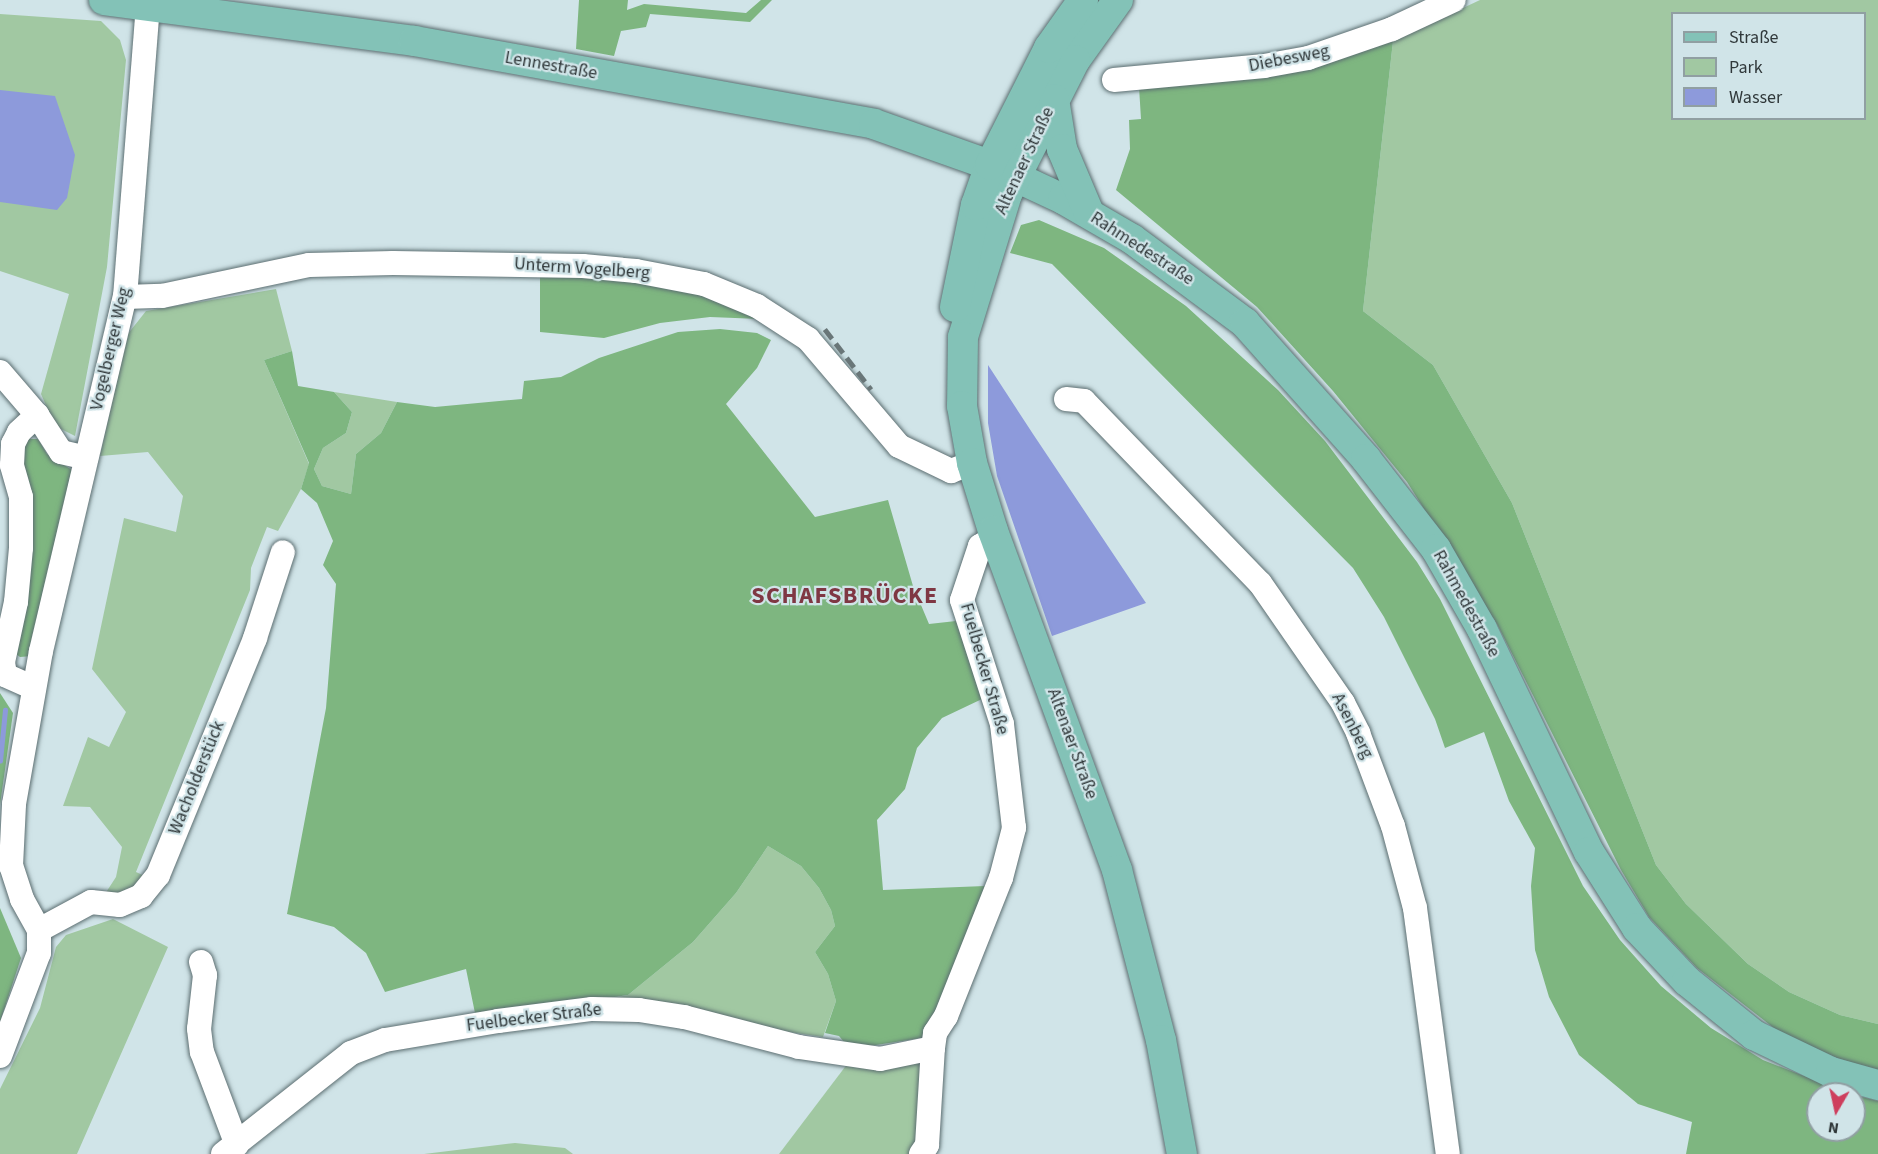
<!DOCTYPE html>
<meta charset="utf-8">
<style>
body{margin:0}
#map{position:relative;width:1878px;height:1154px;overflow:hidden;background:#d0e4e8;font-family:"Source Sans 3",sans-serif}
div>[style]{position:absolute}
.green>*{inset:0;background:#a1c8a2}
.forest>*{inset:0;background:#7eb680}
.water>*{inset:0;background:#8d9adb}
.stream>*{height:4.5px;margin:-2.25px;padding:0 2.25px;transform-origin:2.25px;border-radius:2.25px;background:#8d9adb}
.roads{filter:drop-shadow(0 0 2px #5c6e71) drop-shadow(0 0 2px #5c6e71)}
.minor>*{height:24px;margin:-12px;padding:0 12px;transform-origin:12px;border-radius:12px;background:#fff}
.major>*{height:30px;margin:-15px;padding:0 15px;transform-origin:15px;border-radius:15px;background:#83c2b7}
.rail>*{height:4.5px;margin-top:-2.25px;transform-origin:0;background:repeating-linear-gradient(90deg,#697678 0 12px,transparent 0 18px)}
span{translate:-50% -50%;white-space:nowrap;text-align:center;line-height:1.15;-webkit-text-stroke:4.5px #d0e4e8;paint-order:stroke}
.street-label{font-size:18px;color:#30383a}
.district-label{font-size:24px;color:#7f3743;font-weight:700;letter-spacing:1.5px}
.legend{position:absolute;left:1671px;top:12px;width:195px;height:108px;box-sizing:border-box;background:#d0e4e8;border:2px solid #909fa2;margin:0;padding:8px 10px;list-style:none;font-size:18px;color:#30383a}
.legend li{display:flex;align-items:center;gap:12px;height:30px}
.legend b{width:30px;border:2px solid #909fa2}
.north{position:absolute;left:1806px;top:1082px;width:60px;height:60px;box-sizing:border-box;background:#d0e4e8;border:2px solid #909fa2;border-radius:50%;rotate:189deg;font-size:16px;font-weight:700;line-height:24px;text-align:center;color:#30383a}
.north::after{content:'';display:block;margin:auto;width:21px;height:27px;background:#ce3e5d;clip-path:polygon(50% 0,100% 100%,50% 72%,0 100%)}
</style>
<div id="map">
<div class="green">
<i style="clip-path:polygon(evenodd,1480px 0,1878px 0,1878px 1024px,1840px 1015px,1789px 992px,1748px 964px,1686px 904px,1656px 865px,1512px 503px,1433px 365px,1363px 311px,1393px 41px,1480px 0,1672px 14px,1864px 14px,1864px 118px,1672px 118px,1672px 14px)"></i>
<i style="clip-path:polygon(0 14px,101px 21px,120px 40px,126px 60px,107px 267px,75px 436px,55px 426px,41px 394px,69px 294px,0 271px)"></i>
<i style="clip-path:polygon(276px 289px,292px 351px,264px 360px,309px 464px,301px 489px,278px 531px,267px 527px,251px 568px,250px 590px,136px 872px,149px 878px,139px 889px,103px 897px,116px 877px,122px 847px,90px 807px,63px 806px,88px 737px,109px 747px,126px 712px,92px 669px,124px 518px,176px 532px,183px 496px,148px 452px,100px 456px,127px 335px,146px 311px)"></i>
<i style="clip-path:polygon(334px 392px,397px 402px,381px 433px,356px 454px,351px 494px,322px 486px,314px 469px,323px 448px,346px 433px,352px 412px)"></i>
<i style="clip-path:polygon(768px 846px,801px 866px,819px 888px,831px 910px,835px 926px,815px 952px,828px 974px,836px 1001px,823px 1037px,590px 1003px,628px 995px,693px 942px,736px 893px)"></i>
<i style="clip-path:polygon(113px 919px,168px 947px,77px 1154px,0 1154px,0 1089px,40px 1008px,56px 947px,66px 935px)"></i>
<i style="clip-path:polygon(921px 1062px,916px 1154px,779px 1154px,848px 1063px)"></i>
<i style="clip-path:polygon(515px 1143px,565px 1148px,573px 1154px,424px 1154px)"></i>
</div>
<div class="forest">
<i style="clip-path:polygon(579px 0,628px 0,627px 10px,644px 4px,746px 13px,761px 0,772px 0,750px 22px,650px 14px,646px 27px,621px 31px,614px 56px,576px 49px)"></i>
<i style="clip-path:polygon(1393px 41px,1363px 311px,1433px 365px,1512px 503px,1656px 865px,1686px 904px,1748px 964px,1789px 992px,1840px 1015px,1878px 1024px,1878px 1071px,1837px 1058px,1779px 1032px,1697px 968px,1649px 917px,1621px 870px,1497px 624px,1407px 482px,1333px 391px,1257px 307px,1116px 190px,1130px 149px,1129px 120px,1141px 119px,1139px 87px,1342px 57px)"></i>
<i style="clip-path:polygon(1039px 220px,1104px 248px,1186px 306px,1278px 390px,1325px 441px,1417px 562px,1440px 599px,1583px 886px,1620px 940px,1661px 986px,1711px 1028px,1763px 1060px,1850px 1094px,1818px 1094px,1818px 1130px,1854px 1130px,1854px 1095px,1878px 1101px,1878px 1154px,1686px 1154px,1692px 1122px,1638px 1104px,1579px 1055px,1549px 997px,1535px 950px,1531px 886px,1535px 848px,1509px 801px,1484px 732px,1445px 748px,1435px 719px,1384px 617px,1353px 568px,1052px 264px,1010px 253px,1021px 225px)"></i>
<i style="clip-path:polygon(566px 268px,713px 297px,760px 319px,710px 317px,660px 323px,604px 338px,540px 332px,540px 270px)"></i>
<i style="clip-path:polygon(720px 329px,757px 333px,771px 340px,757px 368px,726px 404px,815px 517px,888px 500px,913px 586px,929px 624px,956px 621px,982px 699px,942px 718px,917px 748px,905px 789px,877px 820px,883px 890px,985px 886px,928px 1037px,850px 1049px,839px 1036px,825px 1033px,836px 1001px,828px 974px,815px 952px,835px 926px,831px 910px,819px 888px,801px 866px,768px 846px,736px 893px,693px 942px,628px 995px,476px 1018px,466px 969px,385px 992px,366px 953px,334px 927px,287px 914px,326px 708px,336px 584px,323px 565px,333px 541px,317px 503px,301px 489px,309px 463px,264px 360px,292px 351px,298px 386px,334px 392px,352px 412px,346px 433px,323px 448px,314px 469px,322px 486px,351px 494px,356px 454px,381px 433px,397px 402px,435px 407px,522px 399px,524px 381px,561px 377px,599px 358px,678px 332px)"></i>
<i style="clip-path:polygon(26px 439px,38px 439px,47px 454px,72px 470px,32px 656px,20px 657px,11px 650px,18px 461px)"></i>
<i style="clip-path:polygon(0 693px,13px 713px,0 805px)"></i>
<i style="clip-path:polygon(0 908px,21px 958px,0 1022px)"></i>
</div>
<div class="water">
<i style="clip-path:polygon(0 90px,55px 96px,75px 155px,67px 198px,57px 210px,0 202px)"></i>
<i style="clip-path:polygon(988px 365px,1033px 434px,1146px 603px,1052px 636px,997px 476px,988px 423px)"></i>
</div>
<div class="stream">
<i style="left:0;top:761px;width:51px;rotate:-84.4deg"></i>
</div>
<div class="roads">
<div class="minor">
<i style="left:1114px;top:80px;width:151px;rotate:-5.3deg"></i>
<i style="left:1264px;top:66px;width:45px;rotate:-10.3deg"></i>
<i style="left:1308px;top:58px;width:89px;rotate:-19deg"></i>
<i style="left:1392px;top:29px;width:68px;rotate:-25.1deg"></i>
<i style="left:125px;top:297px;width:37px;rotate:-2deg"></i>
<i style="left:162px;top:296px;width:150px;rotate:-11.9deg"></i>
<i style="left:309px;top:265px;width:84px;rotate:-1.4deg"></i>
<i style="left:393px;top:263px;width:190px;rotate:0.9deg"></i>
<i style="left:583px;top:266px;width:53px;rotate:5.4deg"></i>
<i style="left:636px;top:271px;width:69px;rotate:10.8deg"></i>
<i style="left:704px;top:284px;width:57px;rotate:22.5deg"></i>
<i style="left:757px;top:306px;width:61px;rotate:32.9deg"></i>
<i style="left:808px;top:339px;width:140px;rotate:49.6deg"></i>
<i style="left:899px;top:446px;width:58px;rotate:25.7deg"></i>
<i style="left:951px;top:471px;width:22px;rotate:-21deg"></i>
<i style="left:0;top:372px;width:57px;rotate:49.3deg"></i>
<i style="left:37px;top:415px;width:44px;rotate:57deg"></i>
<i style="left:61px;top:452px;width:26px;rotate:13deg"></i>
<i style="left:1066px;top:399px;width:18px;rotate:6deg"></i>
<i style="left:1084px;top:401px;width:253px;rotate:46deg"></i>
<i style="left:1260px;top:583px;width:146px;rotate:55.3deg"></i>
<i style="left:1343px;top:703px;width:34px;rotate:63deg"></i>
<i style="left:1358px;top:733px;width:99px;rotate:69.4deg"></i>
<i style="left:1393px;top:826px;width:85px;rotate:75deg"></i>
<i style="left:1415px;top:908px;width:248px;rotate:82.4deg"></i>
<i style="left:34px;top:688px;width:32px;rotate:-156deg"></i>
<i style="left:5px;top:675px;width:13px;rotate:-99deg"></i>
<i style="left:3px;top:662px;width:61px;rotate:-77.8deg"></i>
<i style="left:16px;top:602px;width:54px;rotate:-84.7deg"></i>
<i style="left:21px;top:548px;width:51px;rotate:-90deg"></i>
<i style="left:21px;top:497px;width:33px;rotate:-106deg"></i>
<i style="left:12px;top:465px;width:21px;rotate:-87deg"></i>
<i style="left:13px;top:444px;width:13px;rotate:-63deg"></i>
<i style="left:19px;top:432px;width:25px;rotate:-43deg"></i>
<i style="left:39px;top:930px;width:59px;rotate:-28.3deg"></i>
<i style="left:91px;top:902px;width:29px;rotate:6deg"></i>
<i style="left:120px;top:905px;width:23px;rotate:-23deg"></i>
<i style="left:141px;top:896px;width:27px;rotate:-51deg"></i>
<i style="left:158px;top:875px;width:256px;rotate:-67.7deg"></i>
<i style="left:255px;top:638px;width:90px;rotate:-72deg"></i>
<i style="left:201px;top:962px;width:14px;rotate:73deg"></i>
<i style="left:205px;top:975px;width:54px;rotate:96.3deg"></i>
<i style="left:199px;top:1029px;width:23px;rotate:83deg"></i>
<i style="left:202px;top:1052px;width:99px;rotate:69.4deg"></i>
<i style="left:0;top:1056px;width:110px;rotate:-69.3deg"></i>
<i style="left:39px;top:953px;width:23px;rotate:-90deg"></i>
<i style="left:39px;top:930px;width:35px;rotate:-119deg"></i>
<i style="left:22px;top:899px;width:35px;rotate:-108deg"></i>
<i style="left:11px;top:866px;width:62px;rotate:-87.2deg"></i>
<i style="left:14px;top:804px;width:155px;rotate:-80deg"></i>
<i style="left:41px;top:651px;width:364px;rotate:-76.7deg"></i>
<i style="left:125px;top:297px;width:293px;rotate:-85.5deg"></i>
<i style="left:223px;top:1154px;width:163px;rotate:-38.3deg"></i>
<i style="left:351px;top:1053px;width:36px;rotate:-21deg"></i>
<i style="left:385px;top:1040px;width:115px;rotate:-9.5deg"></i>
<i style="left:498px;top:1021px;width:95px;rotate:-7.3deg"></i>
<i style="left:592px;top:1009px;width:47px;rotate:1.2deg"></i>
<i style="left:639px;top:1010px;width:46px;rotate:8.8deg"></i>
<i style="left:684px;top:1017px;width:119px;rotate:14.6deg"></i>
<i style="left:799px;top:1047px;width:82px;rotate:8.4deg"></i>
<i style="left:880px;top:1059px;width:54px;rotate:-11.7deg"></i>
<i style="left:933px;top:1048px;width:15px;rotate:-82deg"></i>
<i style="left:935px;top:1033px;width:20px;rotate:-57deg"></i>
<i style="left:946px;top:1016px;width:149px;rotate:-68.3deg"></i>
<i style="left:1001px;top:878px;width:52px;rotate:-75.4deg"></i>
<i style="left:1014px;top:828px;width:105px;rotate:-96.6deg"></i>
<i style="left:1002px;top:724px;width:130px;rotate:-107.9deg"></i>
<i style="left:962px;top:600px;width:57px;rotate:-71.6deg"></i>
<i style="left:980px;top:546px;width:17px;rotate:-31deg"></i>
<i style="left:921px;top:1154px;width:11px;rotate:-56deg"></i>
<i style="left:927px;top:1145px;width:97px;rotate:-86.5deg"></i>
</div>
<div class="major">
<i style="left:104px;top:0;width:313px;rotate:7.5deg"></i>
<i style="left:414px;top:41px;width:467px;rotate:10.2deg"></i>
<i style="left:874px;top:124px;width:123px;rotate:19.5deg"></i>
<i style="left:990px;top:165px;width:81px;rotate:25deg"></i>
<i style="left:1063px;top:199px;width:80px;rotate:30.1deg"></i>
<i style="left:1132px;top:239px;width:141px;rotate:36.6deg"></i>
<i style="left:1245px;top:323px;width:182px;rotate:48.3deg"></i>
<i style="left:1366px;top:459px;width:114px;rotate:52.1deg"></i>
<i style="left:1436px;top:549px;width:92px;rotate:60.1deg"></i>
<i style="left:1482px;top:629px;width:247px;rotate:64.4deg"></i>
<i style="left:1589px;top:852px;width:90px;rotate:57.7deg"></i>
<i style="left:1637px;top:928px;width:73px;rotate:46.7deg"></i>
<i style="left:1687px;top:981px;width:86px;rotate:38.9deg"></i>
<i style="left:1754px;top:1035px;width:85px;rotate:25.7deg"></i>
<i style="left:1831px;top:1072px;width:49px;rotate:15.5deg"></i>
<i style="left:1118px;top:0;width:74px;rotate:125.6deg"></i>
<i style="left:1075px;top:60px;width:150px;rotate:116.9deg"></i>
<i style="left:1007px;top:194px;width:150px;rotate:107.1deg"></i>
<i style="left:963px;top:337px;width:69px;rotate:90.8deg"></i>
<i style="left:962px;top:406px;width:58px;rotate:80deg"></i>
<i style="left:972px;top:463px;width:71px;rotate:72.8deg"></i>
<i style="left:993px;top:531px;width:361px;rotate:69.9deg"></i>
<i style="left:1117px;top:870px;width:176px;rotate:75.5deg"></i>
<i style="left:1161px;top:1040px;width:116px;rotate:79.6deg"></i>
<i style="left:1054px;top:99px;width:51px;rotate:80.9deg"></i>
<i style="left:1062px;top:149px;width:69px;rotate:67.1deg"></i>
<i style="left:955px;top:307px;width:104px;rotate:-78.4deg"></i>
<i style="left:976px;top:205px;width:42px;rotate:-70.7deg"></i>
<i style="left:990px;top:165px;width:131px;rotate:-63.2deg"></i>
<i style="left:1049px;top:48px;width:59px;rotate:-54.7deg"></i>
</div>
</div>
<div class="rail">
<i style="left:825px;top:329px;width:76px;rotate:52.5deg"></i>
</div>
<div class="street-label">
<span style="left:1289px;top:59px;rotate:-11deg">Diebesweg</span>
<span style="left:551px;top:66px;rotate:10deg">Lennestraße</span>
<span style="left:1025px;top:161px;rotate:-65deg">Altenaer Straße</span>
<span style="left:1142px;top:249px;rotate:33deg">Rahmedestraße</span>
<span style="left:582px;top:269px;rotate:4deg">Unterm Vogelberg</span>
<span style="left:111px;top:349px;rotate:-77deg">Vogelberger Weg</span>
<span style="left:1466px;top:604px;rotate:61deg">Rahmedestraße</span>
<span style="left:984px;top:669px;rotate:74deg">Fuelbecker Straße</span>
<span style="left:1352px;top:726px;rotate:63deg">Asenberg</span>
<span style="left:1072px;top:744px;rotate:70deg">Altenaer Straße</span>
<span style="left:197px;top:778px;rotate:-68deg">Wacholderstück</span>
<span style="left:534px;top:1018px;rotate:-7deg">Fuelbecker Straße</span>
</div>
<div class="district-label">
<span style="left:845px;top:596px">SCHAFSBRÜCKE</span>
</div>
<ul class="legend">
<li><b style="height:8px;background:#83c2b7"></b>Straße</li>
<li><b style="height:16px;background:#a1c8a2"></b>Park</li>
<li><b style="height:16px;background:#8d9adb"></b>Wasser</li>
</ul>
<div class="north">N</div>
</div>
